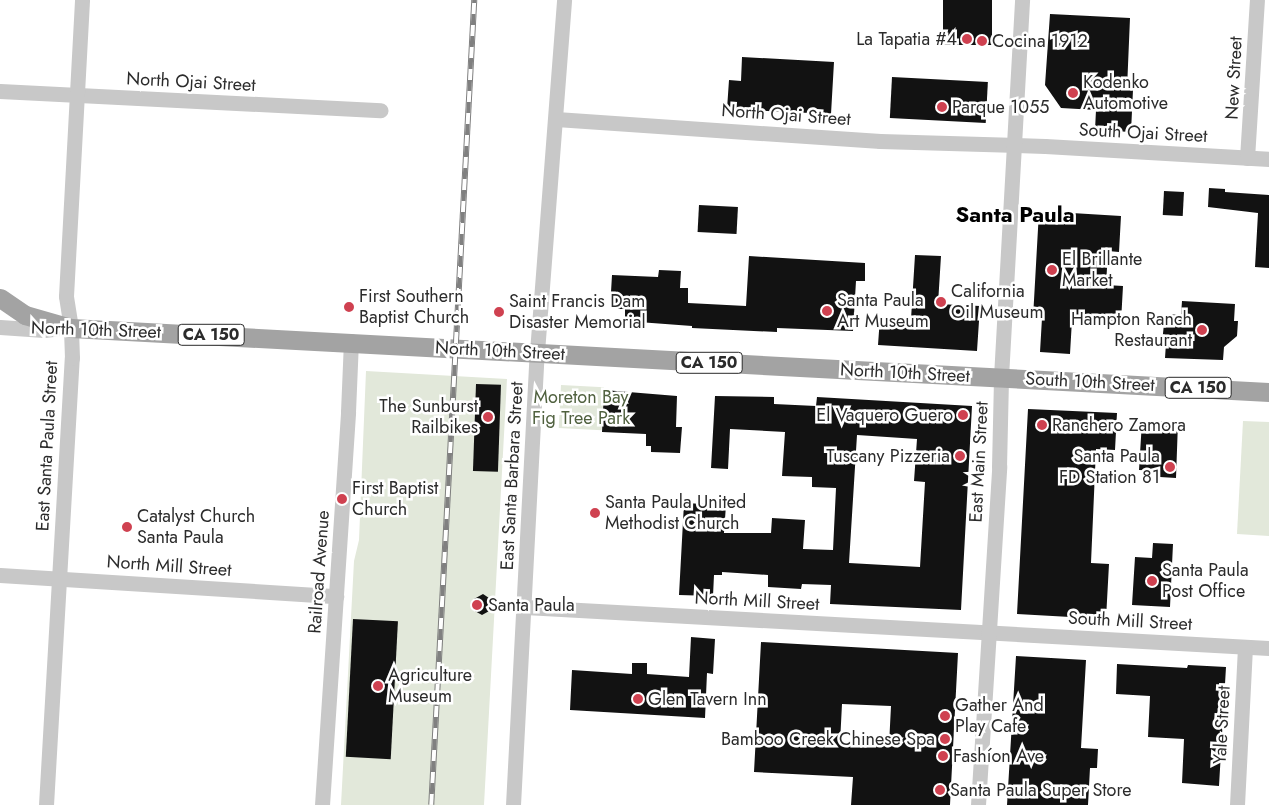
<!DOCTYPE html>
<meta charset="utf-8">
<style>
body{margin:0}
#map{position:relative;width:1269px;height:805px;overflow:hidden;background:#fff;font-family:Jost,sans-serif}
div>[style]{position:absolute}
.green>*{inset:0;background:#e2e8da;transform-origin:0 0}
.building>*{inset:0;background:#121212;transform-origin:0 0}
.minor>*{height:15px;margin:-7.5px;padding:0 7.5px;transform-origin:7.5px;border-radius:7.5px;background:#c8c8c8}
.major>*{height:19px;margin:-9.5px;padding:0 9.5px;transform-origin:9.5px;border-radius:9.5px;background:#a3a3a3}
.rail>*{height:5.5px;margin-top:-2.75px;transform-origin:0;background:repeating-linear-gradient(90deg,#fff 0 11px,#808080 0 22px);box-sizing:border-box;border-block:1px solid #808080}
.dots>*{width:14px;height:14px;translate:-50% -50%;box-sizing:border-box;border:2px solid #fff;border-radius:50%}
span{translate:-50% -50%;white-space:nowrap;text-align:center;line-height:1.15;-webkit-text-stroke:5px #fff;paint-order:stroke}
.shield-label span{padding:1px 4px;background:#fff;border:1px solid;border-radius:4px;-webkit-text-stroke-width:0}
.shield-label{font-size:16px;color:#2b2b2b;font-weight:700}
.poi-label{font-size:18px;color:#2b2b2b}
.right{translate:-100% -50%;text-align:right}
.left{translate:0 -50%;text-align:left}
.street-label{font-size:18px;color:#2b2b2b}
.park-label{font-size:18px;color:#50613f}
.district-label{font-size:22px;color:#000;font-weight:700}
</style>
<div id="map">
<div class="green">
<i style="clip-path:polygon(366px 371px,507px 379px,484px 805px,341px 805px,354px 561px,359px 540px)"></i>
<i style="left:561px;top:385px;width:43px;height:43px;rotate:3deg"></i>
<i style="clip-path:polygon(1243px 421px,1269px 422px,1269px 536px,1237px 534px)"></i>
</div>
<div class="building">
<i style="left:943px;top:0;width:49px;height:45px"></i>
<i style="clip-path:polygon(1050px 14px,1130px 18px,1127px 89px,1133px 90px,1131px 132px,1095px 130px,1096px 110px,1061px 108px,1045px 85px)"></i>
<i style="clip-path:polygon(742px 57px,834px 62px,831px 114px,727px 109px,729px 80px,741px 81px)"></i>
<i style="left:892px;top:77px;width:96px;height:41px;rotate:3deg"></i>
<i style="clip-path:polygon(1209px 188px,1225px 189px,1225px 192px,1269px 195px,1269px 268px,1255px 267px,1258px 213px,1208px 207px)"></i>
<i style="left:1164px;top:191px;width:20px;height:24px;rotate:3deg"></i>
<i style="left:699px;top:205px;width:39px;height:27px;rotate:3deg"></i>
<i style="clip-path:polygon(1039px 211px,1121px 216px,1119px 252px,1108px 251px,1106px 285px,1123px 286px,1121px 322px,1072px 320px,1070px 354px,1040px 352px,1042px 318px,1033px 318px)"></i>
<i style="clip-path:polygon(915px 255px,941px 256px,938px 304px,980px 306px,977px 351px,878px 345px,880px 317px,911px 319px)"></i>
<i style="clip-path:polygon(749px 256px,865px 263px,865px 281px,856px 281px,853px 331px,777px 328px,777px 332px,692px 328px,692px 326px,625px 321px,625px 309px,610px 309px,612px 275px,658px 277px,659px 270px,681px 271px,680px 288px,688px 288px,688px 303px,746px 306px)"></i>
<i style="clip-path:polygon(1182px 301px,1235px 304px,1234px 321px,1238px 321px,1237px 336px,1224px 347px,1223px 360px,1165px 358px,1166px 343px,1162px 343px,1165px 314px,1181px 315px)"></i>
<i style="left:476px;top:384px;width:25px;height:87px;rotate:2deg"></i>
<i style="clip-path:polygon(604px 390px,677px 396px,676px 427px,682px 427px,680px 453px,651px 452px,651px 446px,646px 446px,646px 434px,602px 432px)"></i>
<i style="clip-path:polygon(evenodd,715px 396px,774px 397px,774px 404px,816px 406px,817px 397px,972px 406px,961px 610px,830px 604px,831px 585px,802px 584px,801px 589px,768px 587px,768px 575px,722px 572px,722px 575px,714px 575px,713px 596px,679px 595px,684px 503px,726px 505px,724px 533px,771px 533px,772px 518px,805px 520px,803px 549px,833px 550px,836px 488px,812px 487px,812px 477px,782px 476px,785px 432px,730px 429px,728px 469px,711px 468px,715px 396px,857px 435px,917px 439px,914px 481px,925px 482px,920px 567px,849px 563px,857px 435px)"></i>
<i style="clip-path:polygon(1028px 409px,1117px 413px,1115px 450px,1096px 449px,1091px 563px,1109px 564px,1106px 619px,1017px 614px)"></i>
<i style="clip-path:polygon(1142px 421px,1178px 422px,1176px 478px,1160px 477px,1160px 471px,1139px 470px)"></i>
<i style="clip-path:polygon(1153px 543px,1173px 544px,1170px 607px,1132px 605px,1135px 557px,1152px 558px)"></i>
<i style="clip-path:polygon(483px 594px,492px 600px,491px 610px,482px 615px,473px 610px,474px 599px)"></i>
<i style="left:353px;top:619px;width:45px;height:138px;rotate:3deg"></i>
<i style="clip-path:polygon(691px 637px,715px 639px,713px 674px,707px 673px,705px 718px,570px 710px,572px 670px,632px 674px,632px 663px,647px 663px,647px 674px,689px 677px)"></i>
<i style="clip-path:polygon(evenodd,761px 642px,958px 653px,950px 805px,851px 805px,853px 777px,754px 772px,761px 642px,842px 704px,891px 706px,889px 745px,840px 743px,842px 704px)"></i>
<i style="clip-path:polygon(1016px 656px,1086px 660px,1081px 748px,1098px 749px,1097px 768px,1090px 768px,1088px 805px,1007px 805px)"></i>
<i style="clip-path:polygon(1117px 664px,1187px 668px,1188px 665px,1226px 667px,1219px 786px,1182px 783px,1184px 739px,1148px 737px,1150px 696px,1116px 694px)"></i>
</div>
<div class="minor">
<i style="left:0;top:91px;width:381px;rotate:2.9deg"></i>
<i style="left:556px;top:119px;width:325px;rotate:3.9deg"></i>
<i style="left:880px;top:141px;width:165px;rotate:1.7deg"></i>
<i style="left:1045px;top:146px;width:224px;rotate:3.3deg"></i>
<i style="left:1247px;top:158px;width:158px;rotate:-86.4deg"></i>
<i style="left:0;top:327px;width:44px;rotate:3.9deg"></i>
<i style="left:44px;top:330px;width:18px;rotate:-6deg"></i>
<i style="left:0;top:575px;width:337px;rotate:3.6deg"></i>
<i style="left:525px;top:607px;width:745px;rotate:3.15deg"></i>
<i style="left:46px;top:805px;width:448px;rotate:-86.7deg"></i>
<i style="left:72px;top:358px;width:30px;rotate:-92deg"></i>
<i style="left:71px;top:328px;width:32px;rotate:-99deg"></i>
<i style="left:66px;top:296px;width:296px;rotate:-86.9deg"></i>
<i style="left:322px;top:805px;width:394px;rotate:-86.2deg"></i>
<i style="left:348px;top:412px;width:71px;rotate:-87.6deg"></i>
<i style="left:513px;top:805px;width:454px;rotate:-87deg"></i>
<i style="left:537px;top:352px;width:353px;rotate:-85.6deg"></i>
<i style="left:978px;top:805px;width:339px;rotate:-86.4deg"></i>
<i style="left:999px;top:467px;width:90px;rotate:-88.7deg"></i>
<i style="left:1001px;top:377px;width:378px;rotate:-86.8deg"></i>
<i style="left:1237px;top:805px;width:158px;rotate:-87.1deg"></i>
</div>
<div class="major">
<i style="left:0;top:298px;width:30px;rotate:34deg"></i>
<i style="left:25px;top:315px;width:48px;rotate:15.8deg"></i>
<i style="left:71px;top:328px;width:1200px;rotate:3.06deg"></i>
</div>
<div class="rail">
<i style="left:431px;top:805px;width:806px;rotate:-86.94deg"></i>
</div>
<div class="dots">
<i style="left:967px;top:39px;background:#cf4150"></i>
<i style="left:982px;top:41px;background:#cf4150"></i>
<i style="left:1073px;top:93px;background:#cf4150"></i>
<i style="left:942px;top:107px;background:#cf4150"></i>
<i style="left:1052px;top:270px;background:#cf4150"></i>
<i style="left:941px;top:302px;background:#cf4150"></i>
<i style="left:349px;top:307px;background:#cf4150"></i>
<i style="left:827px;top:311px;background:#cf4150"></i>
<i style="left:499px;top:312px;background:#cf4150"></i>
<i style="left:1202px;top:330px;background:#cf4150"></i>
<i style="left:963px;top:415px;background:#cf4150"></i>
<i style="left:488px;top:417px;background:#cf4150"></i>
<i style="left:1042px;top:425px;background:#cf4150"></i>
<i style="left:960px;top:456px;background:#cf4150"></i>
<i style="left:1170px;top:467px;background:#cf4150"></i>
<i style="left:342px;top:499px;background:#cf4150"></i>
<i style="left:595px;top:513px;background:#cf4150"></i>
<i style="left:127px;top:527px;background:#cf4150"></i>
<i style="left:1152px;top:581px;background:#cf4150"></i>
<i style="left:477px;top:605px;background:#cf4150"></i>
<i style="left:378px;top:686px;background:#cf4150"></i>
<i style="left:638px;top:699px;background:#cf4150"></i>
<i style="left:945px;top:716px;background:#cf4150"></i>
<i style="left:945px;top:739px;background:#cf4150"></i>
<i style="left:943px;top:756px;background:#cf4150"></i>
<i style="left:940px;top:790px;background:#cf4150"></i>
</div>
<div class="shield-label">
<span style="left:211px;top:335px">CA 150</span>
<span style="left:709px;top:363px">CA 150</span>
<span style="left:1198px;top:388px">CA 150</span>
</div>
<div class="poi-label">
<span class="right" style="left:957px;top:39px">La Tapatia #4</span>
<span class="left" style="left:992px;top:41px">Cocina 1912</span>
<span class="left" style="left:1083px;top:93px">Kodenko<br>Automotive</span>
<span class="left" style="left:952px;top:107px">Parque 1055</span>
<span class="left" style="left:1062px;top:270px">El Brillante<br>Market</span>
<span class="left" style="left:951px;top:302px">California<br>Oil Museum</span>
<span class="left" style="left:359px;top:307px">First Southern<br>Baptist Church</span>
<span class="left" style="left:837px;top:311px">Santa Paula<br>Art Museum</span>
<span class="left" style="left:509px;top:312px">Saint Francis Dam<br>Disaster Memorial</span>
<span class="right" style="left:1192px;top:330px">Hampton Ranch<br>Restaurant</span>
<span class="right" style="left:478px;top:417px">The Sunburst<br>Railbikes</span>
<span class="right" style="left:953px;top:415px">El Vaquero Guero</span>
<span class="left" style="left:1052px;top:425px">Ranchero Zamora</span>
<span class="right" style="left:950px;top:456px">Tuscany Pizzeria</span>
<span class="right" style="left:1160px;top:467px">Santa Paula<br>FD Station 81</span>
<span class="left" style="left:352px;top:499px">First Baptist<br>Church</span>
<span class="left" style="left:605px;top:513px">Santa Paula United<br>Methodist Church</span>
<span class="left" style="left:137px;top:527px">Catalyst Church<br>Santa Paula</span>
<span class="left" style="left:1162px;top:581px">Santa Paula<br>Post Office</span>
<span class="left" style="left:488px;top:605px">Santa Paula</span>
<span class="left" style="left:388px;top:686px">Agriculture<br>Museum</span>
<span class="left" style="left:648px;top:699px">Glen Tavern Inn</span>
<span class="left" style="left:955px;top:716px">Gather And<br>Play Cafe</span>
<span class="right" style="left:935px;top:739px">Bamboo Creek Chinese Spa</span>
<span class="left" style="left:953px;top:756px">Fashíon Ave</span>
<span class="left" style="left:950px;top:790px">Santa Paula Super Store</span>
</div>
<div class="street-label">
<span style="left:1234px;top:78px;rotate:-87deg">New Street</span>
<span style="left:191px;top:82px;rotate:3deg">North Ojai Street</span>
<span style="left:786px;top:115px;rotate:4deg">North Ojai Street</span>
<span style="left:1143px;top:133px;rotate:3deg">South Ojai Street</span>
<span style="left:96px;top:330px;rotate:2deg">North 10th Street</span>
<span style="left:500px;top:351px;rotate:3deg">North 10th Street</span>
<span style="left:905px;top:373px;rotate:3deg">North 10th Street</span>
<span style="left:1090px;top:382px;rotate:3deg">South 10th Street</span>
<span style="left:47px;top:446px;rotate:-87deg">East Santa Paula Street</span>
<span style="left:979px;top:462px;rotate:-87deg">East Main Street</span>
<span style="left:512px;top:476px;rotate:-87deg">East Santa Barbara Street</span>
<span style="left:169px;top:566px;rotate:4deg">North Mill Street</span>
<span style="left:319px;top:572px;rotate:-86deg">Railroad Avenue</span>
<span style="left:757px;top:601px;rotate:3deg">North Mill Street</span>
<span style="left:1130px;top:621px;rotate:3deg">South Mill Street</span>
<span style="left:1222px;top:725px;rotate:-87deg">Yale Street</span>
</div>
<div class="park-label">
<span style="left:581px;top:408px">Moreton Bay<br>Fig Tree Park</span>
</div>
<div class="district-label">
<span style="left:1015px;top:215px">Santa Paula</span>
</div>
</div>
